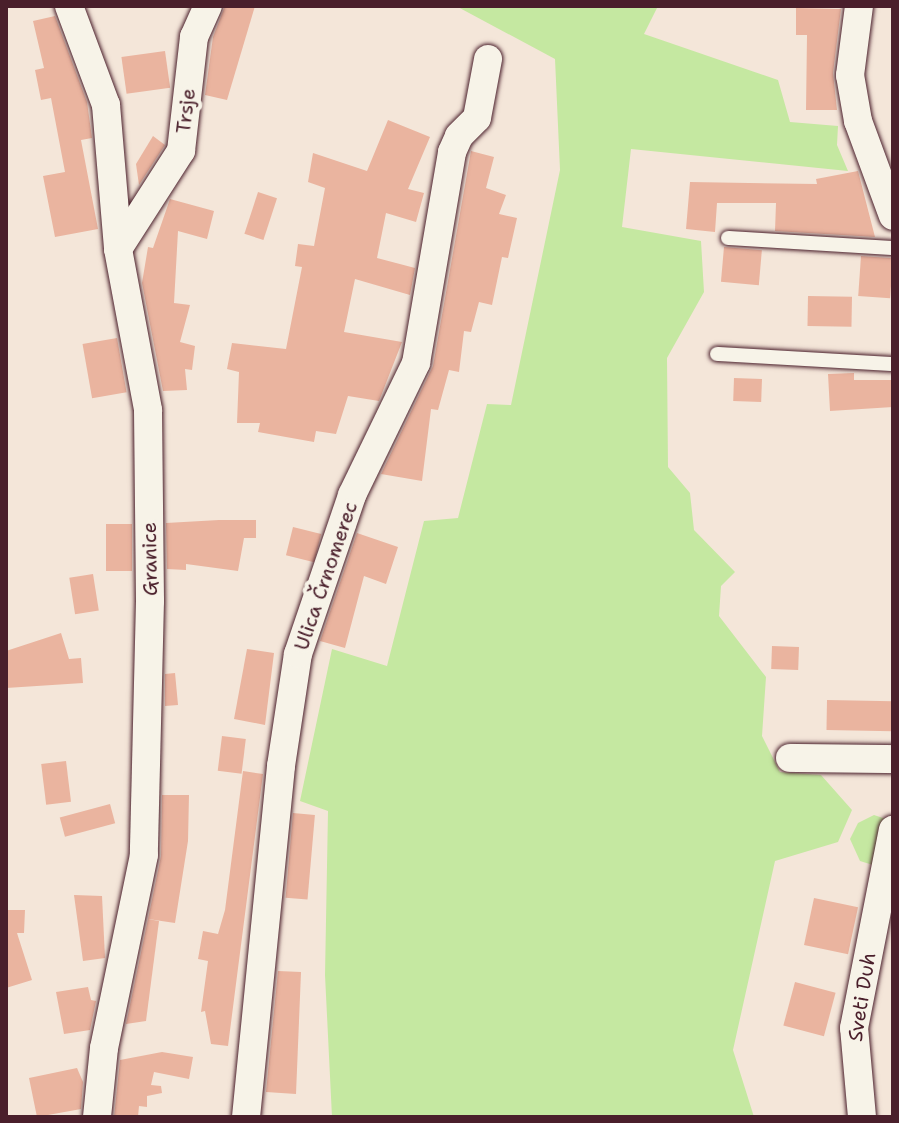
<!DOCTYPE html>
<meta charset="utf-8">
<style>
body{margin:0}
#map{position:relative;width:899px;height:1123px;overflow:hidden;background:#f4e6d9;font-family:"Shantell Sans",sans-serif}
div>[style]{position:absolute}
.green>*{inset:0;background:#c5e8a1}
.building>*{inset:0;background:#eab49f;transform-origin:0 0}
.roads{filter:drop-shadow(0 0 2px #4a1f2b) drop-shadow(0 0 2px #4a1f2b)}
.service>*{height:14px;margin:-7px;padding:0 7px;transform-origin:7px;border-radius:7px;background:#f7f3e8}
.minor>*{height:28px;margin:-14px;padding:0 14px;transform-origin:14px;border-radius:14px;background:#f7f3e8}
span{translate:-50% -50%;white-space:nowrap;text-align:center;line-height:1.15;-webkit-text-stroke:8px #f7f3e8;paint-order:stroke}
.street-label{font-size:20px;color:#4a1f2b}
.frame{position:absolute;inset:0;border:8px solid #4a1f2b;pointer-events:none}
</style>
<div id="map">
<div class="green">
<i style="clip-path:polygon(456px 6px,658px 6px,644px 34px,778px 80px,790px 122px,838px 126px,837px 145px,848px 171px,631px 149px,622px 227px,701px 241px,704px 292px,667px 358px,668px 467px,690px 493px,694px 530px,735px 572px,721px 586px,719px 616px,766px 677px,762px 736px,780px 772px,821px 775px,852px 810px,838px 842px,775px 861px,733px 1050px,754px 1117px,332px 1117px,325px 975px,328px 811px,300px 801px,332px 649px,387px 666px,424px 521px,458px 518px,487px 404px,511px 405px,560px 170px,555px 59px)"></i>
<i style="clip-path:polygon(874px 815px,886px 819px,876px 866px,860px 861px,850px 839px,858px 823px)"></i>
</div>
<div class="building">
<i style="clip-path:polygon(225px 6px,255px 6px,227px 100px,205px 95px,213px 37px)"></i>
<i style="clip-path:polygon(796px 8px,841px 9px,833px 73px,837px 110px,806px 110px,807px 35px,796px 35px)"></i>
<i style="clip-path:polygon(55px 16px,87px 102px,92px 138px,81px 140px,98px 229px,55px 237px,43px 176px,65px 172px,51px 98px,41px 100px,35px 70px,44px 68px,33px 21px)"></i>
<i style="left:165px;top:51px;width:37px;height:44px;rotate:82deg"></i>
<i style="clip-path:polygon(388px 120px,430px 137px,408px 189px,424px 193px,416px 222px,386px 213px,377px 258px,415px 268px,410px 295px,355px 279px,344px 332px,402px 342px,379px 401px,348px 396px,336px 434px,316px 431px,314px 442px,258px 432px,260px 423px,237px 423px,239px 372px,227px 369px,232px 343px,286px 349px,302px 267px,295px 266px,298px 244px,314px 246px,325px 188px,308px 182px,313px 153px,367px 171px)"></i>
<i style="clip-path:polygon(153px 136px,165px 145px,139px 185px,136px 164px)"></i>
<i style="clip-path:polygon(471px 151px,494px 157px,486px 188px,506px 195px,499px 214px,517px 218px,508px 258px,502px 257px,492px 305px,479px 302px,471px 332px,464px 331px,459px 372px,449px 370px,438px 410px,431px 409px,422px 481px,381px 474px,433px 366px)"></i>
<i style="clip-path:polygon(858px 171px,875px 237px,775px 231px,776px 203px,717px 203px,715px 232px,686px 229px,690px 182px,817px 184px,816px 179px)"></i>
<i style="left:258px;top:192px;width:20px;height:44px;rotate:18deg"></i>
<i style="clip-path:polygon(170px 199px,214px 211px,207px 239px,178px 231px,174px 303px,190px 305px,180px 342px,195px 346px,192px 370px,185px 369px,187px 390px,163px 391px,142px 283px,148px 247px,153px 248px)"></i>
<i style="left:724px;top:247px;width:38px;height:35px;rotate:5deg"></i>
<i style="left:861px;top:256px;width:32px;height:40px;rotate:4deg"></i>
<i style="left:808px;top:296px;width:44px;height:30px;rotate:1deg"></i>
<i style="left:117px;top:338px;width:55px;height:35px;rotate:80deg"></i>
<i style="clip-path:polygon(854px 373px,854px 380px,893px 380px,893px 407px,830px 411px,828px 374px)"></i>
<i style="left:734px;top:378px;width:28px;height:23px;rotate:2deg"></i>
<i style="clip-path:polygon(219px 520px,256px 520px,256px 538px,244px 538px,238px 571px,186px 564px,186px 570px,167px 569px,166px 523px)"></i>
<i style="left:106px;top:524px;width:26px;height:47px"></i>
<i style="left:293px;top:527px;width:29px;height:29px;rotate:14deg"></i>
<i style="clip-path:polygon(357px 533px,398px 547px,386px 584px,364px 576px,345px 648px,320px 641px)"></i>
<i style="left:93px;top:574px;width:37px;height:24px;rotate:81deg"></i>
<i style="clip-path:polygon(61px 633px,69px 659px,81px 658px,83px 683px,6px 688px,6px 651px)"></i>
<i style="left:772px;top:646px;width:27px;height:23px;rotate:2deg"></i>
<i style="clip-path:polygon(247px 649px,274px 653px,265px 725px,234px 719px)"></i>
<i style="clip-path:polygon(175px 673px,178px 705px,165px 706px,165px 674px)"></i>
<i style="left:827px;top:700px;width:66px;height:30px;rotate:1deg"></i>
<i style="left:222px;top:736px;width:24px;height:35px;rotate:7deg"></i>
<i style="left:66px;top:761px;width:41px;height:25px;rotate:83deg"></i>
<i style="clip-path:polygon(243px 771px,263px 774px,228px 1046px,211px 1044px,205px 1011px,201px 1012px,208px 961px,198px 959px,203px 931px,218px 934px,225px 910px)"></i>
<i style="clip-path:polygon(162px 795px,189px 795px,188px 841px,175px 923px,148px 919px,161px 856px)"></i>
<i style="left:110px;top:804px;width:20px;height:52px;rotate:75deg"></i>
<i style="left:293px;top:813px;width:22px;height:85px;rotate:5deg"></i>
<i style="clip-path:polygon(74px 895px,102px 896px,105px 958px,83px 961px)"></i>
<i style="left:814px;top:898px;width:45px;height:48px;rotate:12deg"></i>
<i style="clip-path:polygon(6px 910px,25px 910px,24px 933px,17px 933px,32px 980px,6px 988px)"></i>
<i style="clip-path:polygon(148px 919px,159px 921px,146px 1021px,126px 1024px)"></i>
<i style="clip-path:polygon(278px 971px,301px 972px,296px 1094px,266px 1092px)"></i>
<i style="left:795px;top:982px;width:42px;height:45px;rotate:15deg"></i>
<i style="clip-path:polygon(88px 987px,91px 1000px,96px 1001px,90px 1030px,64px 1034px,56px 992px)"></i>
<i style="clip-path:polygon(162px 1052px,193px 1057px,189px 1079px,154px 1072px,151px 1085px,161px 1086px,162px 1093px,147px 1096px,147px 1107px,139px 1106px,138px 1117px,114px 1117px,120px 1060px)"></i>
<i style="clip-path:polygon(77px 1068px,83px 1082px,81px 1109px,37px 1117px,29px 1078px)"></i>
</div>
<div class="roads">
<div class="service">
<i style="left:728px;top:238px;width:165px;rotate:3.5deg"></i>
<i style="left:717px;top:354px;width:176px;rotate:3.3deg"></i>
</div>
<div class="minor">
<i style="left:69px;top:6px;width:106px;rotate:69.5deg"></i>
<i style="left:106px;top:105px;width:144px;rotate:85.2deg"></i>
<i style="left:118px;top:249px;width:164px;rotate:79.4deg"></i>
<i style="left:148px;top:410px;width:191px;rotate:89.4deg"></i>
<i style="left:150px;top:601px;width:254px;rotate:91.4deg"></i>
<i style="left:144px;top:855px;width:197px;rotate:101.7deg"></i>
<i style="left:104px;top:1048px;width:69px;rotate:95.8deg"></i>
<i style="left:859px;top:6px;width:70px;rotate:97.4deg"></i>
<i style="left:850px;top:75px;width:47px;rotate:80.1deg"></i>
<i style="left:858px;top:121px;width:101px;rotate:69.8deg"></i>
<i style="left:118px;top:249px;width:117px;rotate:-57.3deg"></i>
<i style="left:181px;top:151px;width:115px;rotate:-83.5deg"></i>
<i style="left:194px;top:37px;width:34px;rotate:-66deg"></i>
<i style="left:790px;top:758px;width:103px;rotate:0.6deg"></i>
<i style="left:246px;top:1117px;width:353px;rotate:-84.3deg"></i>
<i style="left:281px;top:766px;width:113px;rotate:-81.4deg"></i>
<i style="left:298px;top:654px;width:168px;rotate:-71.2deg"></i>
<i style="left:352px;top:495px;width:147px;rotate:-64.1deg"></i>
<i style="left:416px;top:363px;width:214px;rotate:-80.3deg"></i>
<i style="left:452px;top:152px;width:17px;rotate:-66deg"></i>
<i style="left:459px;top:136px;width:25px;rotate:-45deg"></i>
<i style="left:477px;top:118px;width:60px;rotate:-79.4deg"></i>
<i style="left:862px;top:1117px;width:89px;rotate:-95.1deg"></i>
<i style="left:854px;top:1028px;width:202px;rotate:-78.9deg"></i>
</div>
</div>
<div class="street-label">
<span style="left:186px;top:111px;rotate:-83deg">Trsje</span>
<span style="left:150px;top:559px;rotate:-91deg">Granice</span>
<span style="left:326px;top:576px;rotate:-71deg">Ulica Črnomerec</span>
<span style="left:862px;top:997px;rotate:-81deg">Sveti Duh</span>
</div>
<div class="frame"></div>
</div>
